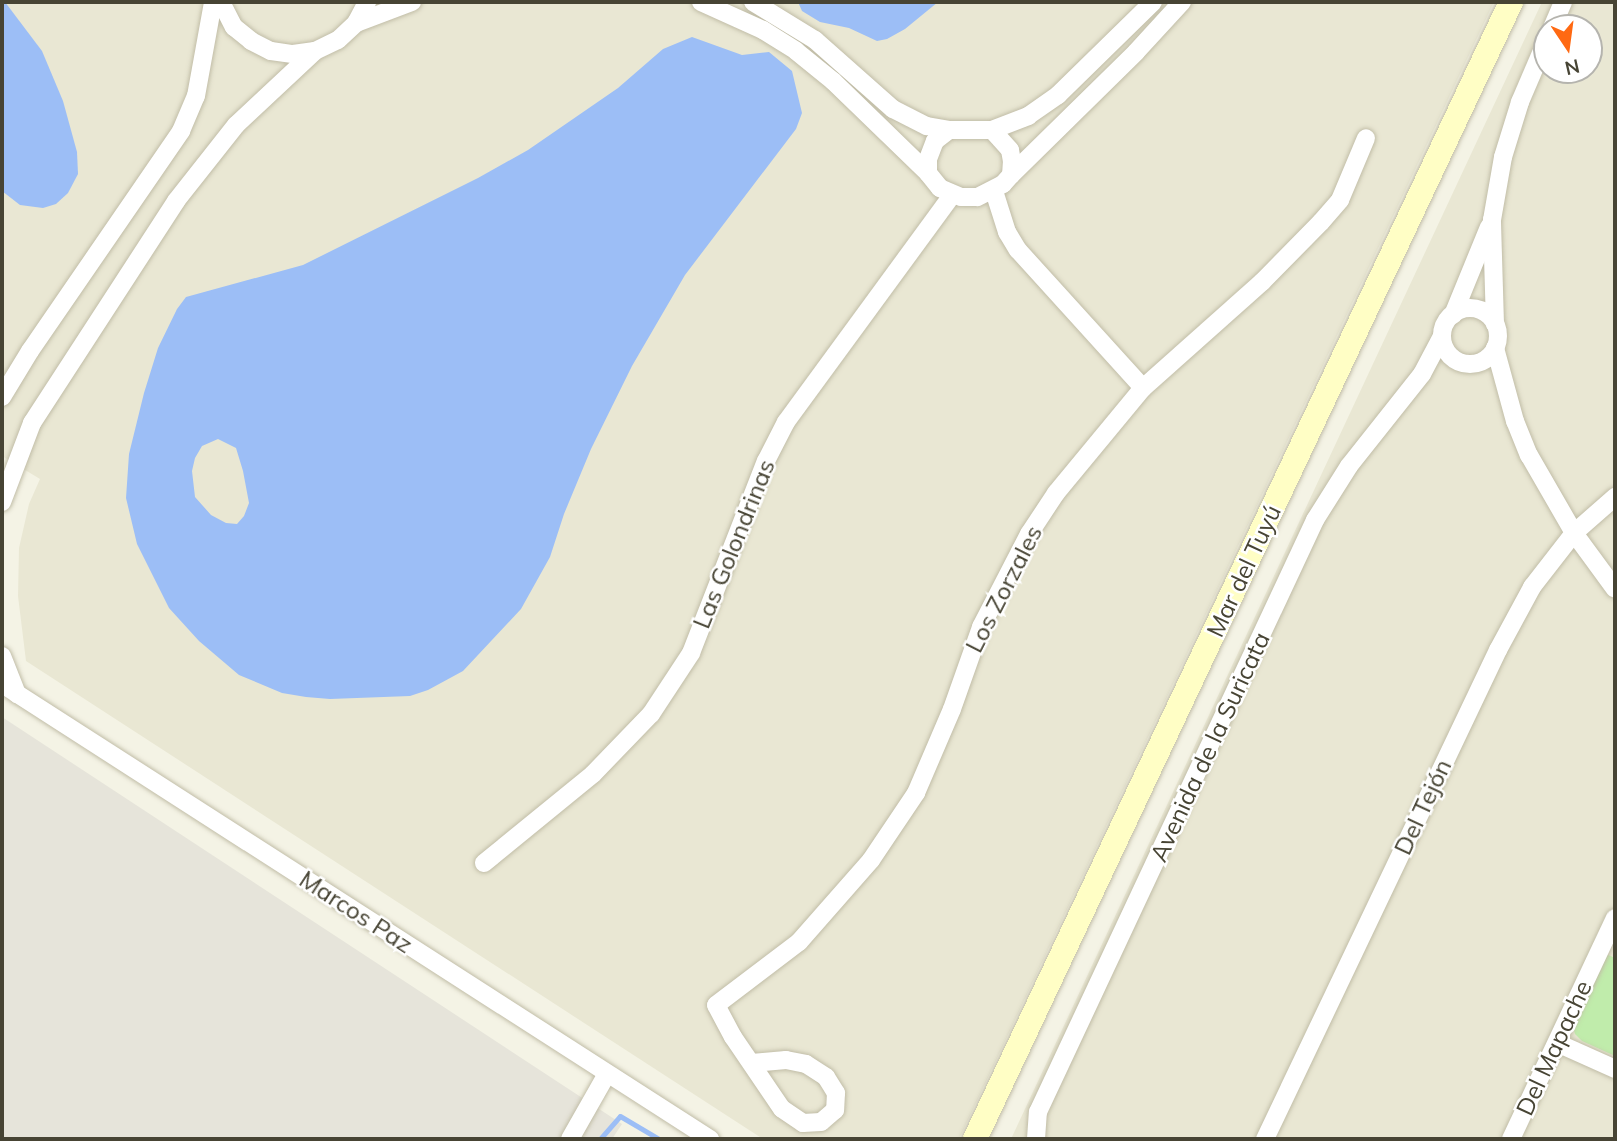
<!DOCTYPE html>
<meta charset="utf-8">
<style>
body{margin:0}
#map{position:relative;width:1617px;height:1141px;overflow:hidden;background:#f4f3e5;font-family:Mulish,sans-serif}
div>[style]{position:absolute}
.residential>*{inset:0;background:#e9e7d3}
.industrial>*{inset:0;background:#e6e4da}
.green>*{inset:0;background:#c0ecab}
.water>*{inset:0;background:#9cbef6}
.stream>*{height:5px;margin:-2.5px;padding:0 2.5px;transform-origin:2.5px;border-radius:2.5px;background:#9cbef6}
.roads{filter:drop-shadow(0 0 2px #c1bda7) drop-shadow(0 0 2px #c1bda7)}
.street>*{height:18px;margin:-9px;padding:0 9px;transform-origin:9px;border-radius:9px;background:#fff}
.street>.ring{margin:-9px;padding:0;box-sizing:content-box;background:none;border:18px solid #fff;border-radius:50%}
.secondary>*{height:24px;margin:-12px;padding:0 12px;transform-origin:12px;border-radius:12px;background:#fffec5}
span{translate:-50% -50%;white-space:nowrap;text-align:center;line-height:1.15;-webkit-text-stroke:5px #fff;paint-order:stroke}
.street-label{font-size:24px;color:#474434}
.frame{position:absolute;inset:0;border:4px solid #474434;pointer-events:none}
.north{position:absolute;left:1533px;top:14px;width:70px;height:70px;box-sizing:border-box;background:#fff;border:2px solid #b5b4ae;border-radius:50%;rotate:167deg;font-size:19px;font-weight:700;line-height:28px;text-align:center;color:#474434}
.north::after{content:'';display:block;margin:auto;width:24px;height:32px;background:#ff6912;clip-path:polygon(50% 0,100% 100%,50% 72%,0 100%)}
</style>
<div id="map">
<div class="residential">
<i style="clip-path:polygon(2px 2px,1494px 2px,959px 1139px,763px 1139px,26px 661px,18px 596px,19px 548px,29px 504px,40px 479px,2px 456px)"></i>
<i style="clip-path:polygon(evenodd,1542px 2px,1615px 2px,1615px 1139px,1011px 1139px,1542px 2px,1547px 28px,1589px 28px,1589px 70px,1547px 70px,1547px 28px)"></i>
</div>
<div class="industrial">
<i style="clip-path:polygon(2px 717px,622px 1124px,612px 1139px,2px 1139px)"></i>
</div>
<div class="green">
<i style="clip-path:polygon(1604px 953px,1615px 958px,1615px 1056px,1582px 1041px,1575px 1034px,1572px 1023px)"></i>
</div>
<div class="water">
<i style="clip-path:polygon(2px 2px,5px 2px,42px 51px,63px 101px,77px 152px,78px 174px,68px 193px,56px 204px,43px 208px,20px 205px,2px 191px)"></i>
<i style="clip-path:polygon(798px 2px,938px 2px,905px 29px,887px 39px,877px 41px,849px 28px,820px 22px,802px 11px)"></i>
<i style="clip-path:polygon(evenodd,692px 37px,742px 55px,769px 52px,792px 71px,802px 113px,796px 129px,685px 275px,632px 366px,591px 449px,564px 514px,550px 557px,521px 609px,463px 671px,428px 690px,410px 696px,330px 699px,306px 697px,282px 693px,239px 675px,199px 641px,169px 608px,137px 544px,126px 498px,129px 454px,144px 393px,158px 348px,177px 309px,186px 297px,303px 265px,478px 178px,528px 150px,618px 88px,663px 49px,692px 37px,218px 439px,236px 448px,243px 471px,249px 503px,244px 516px,237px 524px,226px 523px,211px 515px,195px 497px,192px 471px,195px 458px,202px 446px,218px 439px)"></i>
</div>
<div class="stream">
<i style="left:600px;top:1139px;width:30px;rotate:-49deg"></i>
<i style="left:620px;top:1116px;width:45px;rotate:30.5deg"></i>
</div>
<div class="roads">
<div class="street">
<i style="left:221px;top:2px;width:28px;rotate:63deg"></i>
<i style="left:234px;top:27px;width:22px;rotate:39deg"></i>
<i style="left:251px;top:41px;width:22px;rotate:27deg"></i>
<i style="left:271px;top:51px;width:22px;rotate:8deg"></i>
<i style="left:293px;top:54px;width:22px;rotate:-8deg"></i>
<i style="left:315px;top:51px;width:25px;rotate:-26deg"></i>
<i style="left:338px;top:40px;width:25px;rotate:-43deg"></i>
<i style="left:356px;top:23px;width:24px;rotate:-62deg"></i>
<i style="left:701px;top:2px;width:68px;rotate:24.3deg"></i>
<i style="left:763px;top:30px;width:39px;rotate:32deg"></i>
<i style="left:796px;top:51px;width:48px;rotate:39deg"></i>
<i style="left:833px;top:81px;width:132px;rotate:44.1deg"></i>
<i style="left:753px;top:2px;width:73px;rotate:31.5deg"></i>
<i style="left:815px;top:40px;width:104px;rotate:41.5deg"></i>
<i style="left:893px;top:109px;width:38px;rotate:27deg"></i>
<i style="left:927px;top:126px;width:22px;rotate:10deg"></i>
<i style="left:356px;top:23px;width:60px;rotate:-20.6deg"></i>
<i style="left:1552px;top:28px;width:28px;rotate:-67deg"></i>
<i style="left:992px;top:130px;width:27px;rotate:48deg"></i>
<i style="left:1010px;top:150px;width:11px;rotate:80deg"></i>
<i style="left:1012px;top:161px;width:14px;rotate:94deg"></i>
<i style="left:1011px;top:175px;width:12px;rotate:132deg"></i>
<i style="left:1003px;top:184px;width:29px;rotate:153deg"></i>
<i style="left:977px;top:197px;width:16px;rotate:180deg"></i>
<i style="left:961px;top:197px;width:23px;rotate:-157deg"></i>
<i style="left:940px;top:188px;width:19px;rotate:-129deg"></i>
<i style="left:928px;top:173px;width:14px;rotate:-90deg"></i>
<i style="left:928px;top:159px;width:19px;rotate:-69deg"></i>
<i style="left:935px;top:141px;width:18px;rotate:-38deg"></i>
<i style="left:949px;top:130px;width:43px"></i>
<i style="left:992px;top:130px;width:39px;rotate:-21deg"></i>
<i style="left:1028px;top:116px;width:37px;rotate:-35deg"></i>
<i style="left:1058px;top:95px;width:133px;rotate:-44.4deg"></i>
<i style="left:1011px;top:175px;width:175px;rotate:-44.5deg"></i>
<i style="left:1136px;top:52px;width:68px;rotate:-47.4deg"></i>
<i style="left:994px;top:191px;width:43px;rotate:72.4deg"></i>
<i style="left:1007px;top:232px;width:21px;rotate:59deg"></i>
<i style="left:1018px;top:250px;width:186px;rotate:47.8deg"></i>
<i class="ring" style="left:1442px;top:308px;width:38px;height:38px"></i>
<i style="left:1453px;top:315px;width:95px;rotate:-67.8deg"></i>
<i style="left:1495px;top:324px;width:104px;rotate:-91.7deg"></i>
<i style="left:1492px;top:220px;width:64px;rotate:-80.1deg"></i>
<i style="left:1503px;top:157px;width:58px;rotate:-72.8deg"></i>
<i style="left:1520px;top:102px;width:69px;rotate:-66.8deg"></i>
<i style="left:1495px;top:348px;width:76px;rotate:74.7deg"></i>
<i style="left:1515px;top:421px;width:37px;rotate:68deg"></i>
<i style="left:1529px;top:455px;width:90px;rotate:60deg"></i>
<i style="left:1574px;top:533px;width:69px;rotate:53.8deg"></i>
<i style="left:2px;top:397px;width:54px;rotate:-58.7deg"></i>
<i style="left:30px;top:351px;width:267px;rotate:-55.5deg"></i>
<i style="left:181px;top:131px;width:38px;rotate:-67deg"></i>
<i style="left:196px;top:96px;width:96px;rotate:-79.7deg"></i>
<i style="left:2px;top:502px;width:85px;rotate:-69.2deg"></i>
<i style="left:32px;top:423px;width:265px;rotate:-57deg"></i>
<i style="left:176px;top:201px;width:97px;rotate:-51.7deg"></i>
<i style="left:236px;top:125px;width:108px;rotate:-43.1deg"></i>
<i style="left:2px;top:656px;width:41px;rotate:68.5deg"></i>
<i style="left:2px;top:684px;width:842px;rotate:32.73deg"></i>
<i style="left:484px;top:863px;width:141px;rotate:-39.2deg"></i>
<i style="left:593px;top:774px;width:83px;rotate:-46deg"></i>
<i style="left:651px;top:714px;width:73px;rotate:-56.7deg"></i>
<i style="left:691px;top:653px;width:206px;rotate:-68.7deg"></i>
<i style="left:766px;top:461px;width:44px;rotate:-62.9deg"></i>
<i style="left:786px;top:422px;width:281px;rotate:-53.8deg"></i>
<i style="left:1557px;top:1043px;width:64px;rotate:24.1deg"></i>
<i style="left:752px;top:1063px;width:34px;rotate:-5deg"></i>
<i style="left:786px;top:1060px;width:20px;rotate:11deg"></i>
<i style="left:806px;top:1064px;width:24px;rotate:33deg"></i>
<i style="left:826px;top:1077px;width:19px;rotate:58deg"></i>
<i style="left:836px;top:1093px;width:17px;rotate:93deg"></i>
<i style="left:835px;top:1110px;width:18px;rotate:139deg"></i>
<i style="left:821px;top:1122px;width:18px;rotate:177deg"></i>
<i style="left:803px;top:1123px;width:25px;rotate:-146deg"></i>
<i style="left:782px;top:1109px;width:87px;rotate:-124.2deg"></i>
<i style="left:733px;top:1037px;width:36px;rotate:-118deg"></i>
<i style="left:716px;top:1005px;width:104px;rotate:-37.2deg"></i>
<i style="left:799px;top:942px;width:109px;rotate:-48.7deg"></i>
<i style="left:871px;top:860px;width:81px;rotate:-56.1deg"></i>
<i style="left:916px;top:793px;width:91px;rotate:-66.8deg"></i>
<i style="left:952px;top:709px;width:87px;rotate:-70.5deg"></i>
<i style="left:981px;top:627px;width:105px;rotate:-62.7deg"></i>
<i style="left:1029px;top:534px;width:49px;rotate:-56.6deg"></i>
<i style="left:1056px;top:493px;width:136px;rotate:-50.4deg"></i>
<i style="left:1143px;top:388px;width:159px;rotate:-41.7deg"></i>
<i style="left:1262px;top:282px;width:84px;rotate:-45.5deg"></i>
<i style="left:1321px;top:222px;width:29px;rotate:-49deg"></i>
<i style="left:1340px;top:200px;width:67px;rotate:-67.2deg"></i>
<i style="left:570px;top:1139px;width:75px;rotate:-60.4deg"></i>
<i style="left:1036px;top:1139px;width:27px;rotate:-86deg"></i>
<i style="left:1038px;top:1112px;width:654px;rotate:-64.92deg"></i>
<i style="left:1315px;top:520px;width:64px;rotate:-57.8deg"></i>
<i style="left:1349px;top:466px;width:117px;rotate:-51.6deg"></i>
<i style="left:1422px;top:374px;width:43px;rotate:-62.2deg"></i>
<i style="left:1265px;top:1139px;width:542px;rotate:-64.52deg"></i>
<i style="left:1498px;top:650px;width:72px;rotate:-61.6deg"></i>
<i style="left:1532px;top:587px;width:68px;rotate:-52.1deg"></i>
<i style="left:1574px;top:533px;width:55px;rotate:-41.3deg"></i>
<i style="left:1511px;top:1139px;width:244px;rotate:-64.8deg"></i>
</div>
<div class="secondary">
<i style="left:975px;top:1139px;width:1257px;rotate:-64.76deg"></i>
</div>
</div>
<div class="street-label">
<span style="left:734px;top:544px;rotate:-68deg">Las Golondrinas</span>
<span style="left:1244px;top:571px;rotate:-65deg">Mar del Tuyú</span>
<span style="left:1004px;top:589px;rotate:-63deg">Los Zorzales</span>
<span style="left:1210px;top:747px;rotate:-65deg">Avenida de la Suricata</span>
<span style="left:1423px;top:807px;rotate:-65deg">Del Tejón</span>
<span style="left:356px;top:912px;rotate:33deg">Marcos Paz</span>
<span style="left:1554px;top:1048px;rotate:-65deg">Del Mapache</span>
</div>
<div class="frame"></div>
<div class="north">N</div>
</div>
